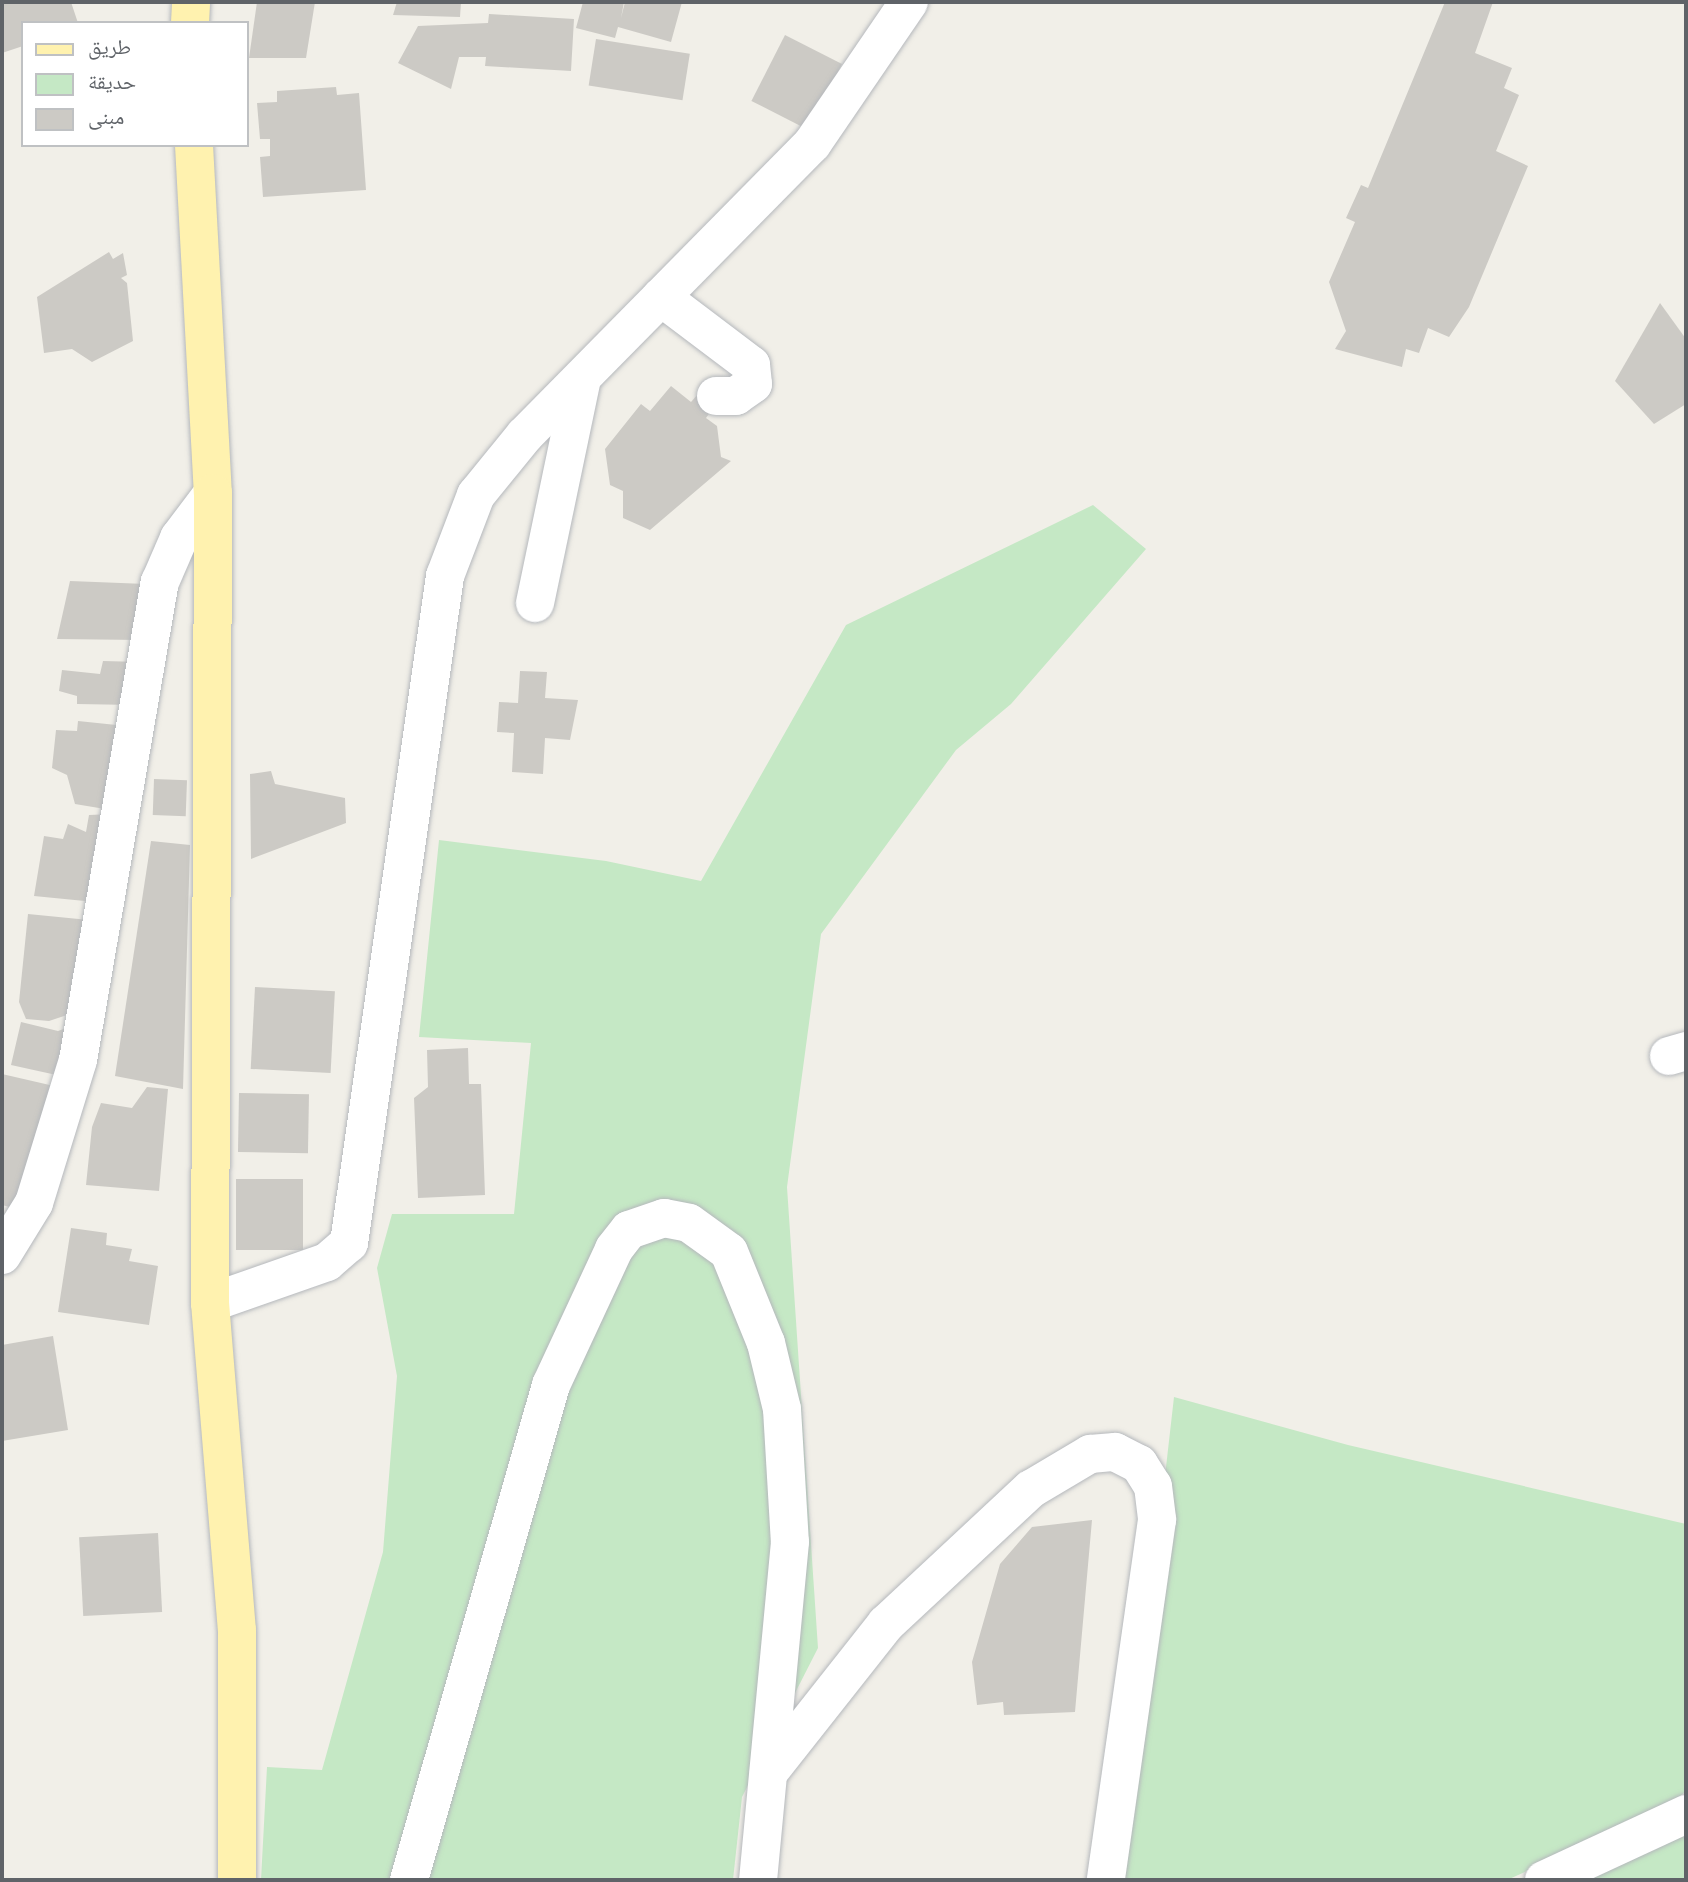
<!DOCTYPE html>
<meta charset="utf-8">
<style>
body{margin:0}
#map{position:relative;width:1688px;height:1882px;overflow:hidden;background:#f1efe8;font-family:Figtree,"Noto Naskh Arabic",sans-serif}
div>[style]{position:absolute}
.green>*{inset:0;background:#c5e8c5}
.building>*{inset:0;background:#cccac5;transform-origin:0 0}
.roads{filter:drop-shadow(0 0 2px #b5b8bc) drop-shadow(0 0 2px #b5b8bc)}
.minor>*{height:38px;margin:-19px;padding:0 19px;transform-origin:19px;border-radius:19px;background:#fff}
.major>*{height:38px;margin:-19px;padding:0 19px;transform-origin:19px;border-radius:19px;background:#fff2af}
span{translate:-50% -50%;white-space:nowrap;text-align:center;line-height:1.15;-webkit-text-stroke:7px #fff;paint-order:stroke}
.frame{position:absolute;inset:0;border:4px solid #5f6368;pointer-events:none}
.legend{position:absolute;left:21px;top:21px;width:228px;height:126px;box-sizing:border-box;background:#fff;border:2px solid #bfc1c3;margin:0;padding:9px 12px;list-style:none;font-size:21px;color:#5f6368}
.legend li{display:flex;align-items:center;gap:14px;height:35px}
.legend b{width:35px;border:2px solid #bfc1c3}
</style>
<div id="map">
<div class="green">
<i style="clip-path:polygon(1093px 505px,1146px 549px,1011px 704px,956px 750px,821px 934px,787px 1187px,818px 1648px,742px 1797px,733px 1880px,261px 1880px,267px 1767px,322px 1770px,383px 1552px,397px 1376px,377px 1268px,392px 1214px,514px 1214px,531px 1043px,419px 1037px,439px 840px,606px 861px,701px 881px,846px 625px)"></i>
<i style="clip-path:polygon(1174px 1397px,1348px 1445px,1686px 1524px,1686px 1790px,1675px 1804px,1507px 1880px,1119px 1880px)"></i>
<i style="clip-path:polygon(1686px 1833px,1686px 1880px,1587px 1880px)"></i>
</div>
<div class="building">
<i style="clip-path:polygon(2px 2px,71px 2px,78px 23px,23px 23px,23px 46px,2px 53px)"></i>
<i style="clip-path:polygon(257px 2px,315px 2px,306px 58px,249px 58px)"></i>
<i style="clip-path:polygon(397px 2px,461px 2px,460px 17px,393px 15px)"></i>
<i style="clip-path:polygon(583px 2px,624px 2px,621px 18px,625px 2px,682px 2px,671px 42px,618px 27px,615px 38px,576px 28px)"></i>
<i style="clip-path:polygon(1445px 2px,1493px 2px,1475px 53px,1512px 68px,1504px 88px,1519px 95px,1496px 151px,1528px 166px,1469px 307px,1449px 337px,1428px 328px,1419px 353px,1406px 349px,1402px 367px,1335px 349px,1346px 331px,1329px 282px,1355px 222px,1346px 218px,1361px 185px,1368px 188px)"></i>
<i style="clip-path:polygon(489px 14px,574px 19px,571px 71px,485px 66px,486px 57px,459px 57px,451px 89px,398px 63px,418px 26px,488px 23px)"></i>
<i style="left:785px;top:35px;width:64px;height:74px;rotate:27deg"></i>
<i style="left:596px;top:39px;width:95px;height:47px;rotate:9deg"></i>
<i style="clip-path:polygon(336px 87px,337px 95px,359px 93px,366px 190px,263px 197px,260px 157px,270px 156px,270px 139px,260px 139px,257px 103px,277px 102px,277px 91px)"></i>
<i style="clip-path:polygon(109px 252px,113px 259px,123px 253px,127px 275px,121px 278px,127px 283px,133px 341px,92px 362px,72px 349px,44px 353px,37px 297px)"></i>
<i style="clip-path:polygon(1660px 303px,1686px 339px,1686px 404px,1654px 424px,1615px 381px)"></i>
<i style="clip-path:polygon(671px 386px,691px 402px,698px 394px,714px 407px,706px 418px,717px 426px,721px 457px,731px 461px,650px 530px,623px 518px,623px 491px,610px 485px,605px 449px,641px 404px,650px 411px)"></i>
<i style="clip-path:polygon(70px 581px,146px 584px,140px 640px,57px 639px)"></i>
<i style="clip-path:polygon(103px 661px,141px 662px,134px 705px,77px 704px,77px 696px,59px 691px,62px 670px,100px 674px)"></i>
<i style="clip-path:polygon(520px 671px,547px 672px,545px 698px,578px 700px,570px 740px,545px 738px,543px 774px,512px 772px,514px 733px,497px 732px,499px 702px,518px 703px)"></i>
<i style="clip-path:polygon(78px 721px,126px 726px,111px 810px,75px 804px,67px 775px,52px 768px,56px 730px,77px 731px)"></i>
<i style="clip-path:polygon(271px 771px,275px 784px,345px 798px,346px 823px,251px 859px,250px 774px)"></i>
<i style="left:154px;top:779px;width:33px;height:36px;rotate:2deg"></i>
<i style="clip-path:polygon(113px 814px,95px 902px,34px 896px,44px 836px,63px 839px,68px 824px,86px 832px,89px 815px)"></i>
<i style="clip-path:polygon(151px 841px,190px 845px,183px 1089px,115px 1076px)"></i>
<i style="clip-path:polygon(28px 914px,99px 921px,79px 1011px,49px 1021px,26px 1019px,19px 1002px)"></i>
<i style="left:255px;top:987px;width:80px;height:82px;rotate:3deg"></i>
<i style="clip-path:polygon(21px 1022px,58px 1031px,83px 1022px,70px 1078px,11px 1065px)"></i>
<i style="clip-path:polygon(468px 1048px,469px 1084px,481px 1084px,485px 1195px,418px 1198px,414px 1098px,428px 1087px,427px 1050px)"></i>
<i style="clip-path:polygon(2px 1074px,54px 1086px,25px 1211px,2px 1205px)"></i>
<i style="clip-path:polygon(147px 1087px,168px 1089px,159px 1191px,86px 1185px,92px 1127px,101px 1103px,132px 1108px)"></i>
<i style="left:239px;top:1093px;width:70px;height:59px;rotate:1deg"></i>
<i style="left:303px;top:1179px;width:71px;height:67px;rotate:90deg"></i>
<i style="clip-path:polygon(71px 1228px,107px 1233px,106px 1245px,132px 1249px,129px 1261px,158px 1266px,149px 1325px,58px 1312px)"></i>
<i style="clip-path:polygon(53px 1336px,68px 1430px,2px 1441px,2px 1345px)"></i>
<i style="clip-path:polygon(1092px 1520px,1075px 1712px,1004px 1715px,1003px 1702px,977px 1705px,972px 1662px,1000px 1564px,1032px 1527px)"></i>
<i style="left:158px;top:1533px;width:79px;height:79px;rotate:87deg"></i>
</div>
<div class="roads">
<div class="minor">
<i style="left:661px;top:297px;width:113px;rotate:37.1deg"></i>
<i style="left:751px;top:365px;width:19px;rotate:84deg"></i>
<i style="left:753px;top:384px;width:21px;rotate:145deg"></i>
<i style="left:736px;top:396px;width:20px;rotate:180deg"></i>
<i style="left:535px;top:603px;width:229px;rotate:-78.2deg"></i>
<i style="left:1669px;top:1056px;width:18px;rotate:-16deg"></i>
<i style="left:2px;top:1255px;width:61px;rotate:-58.4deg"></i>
<i style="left:34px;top:1203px;width:150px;rotate:-72.9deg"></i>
<i style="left:78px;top:1060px;width:485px;rotate:-80.3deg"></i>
<i style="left:160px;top:582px;width:48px;rotate:-66.6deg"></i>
<i style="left:179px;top:538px;width:56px;rotate:-52.9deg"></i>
<i style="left:210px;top:1303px;width:124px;rotate:-19.3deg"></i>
<i style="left:327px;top:1262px;width:29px;rotate:-41deg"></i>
<i style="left:349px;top:1243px;width:674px;rotate:-81.81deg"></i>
<i style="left:445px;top:576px;width:87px;rotate:-69.1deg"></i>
<i style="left:476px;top:495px;width:77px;rotate:-50.8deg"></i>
<i style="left:525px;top:435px;width:409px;rotate:-45.4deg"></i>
<i style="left:812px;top:144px;width:172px;rotate:-55.7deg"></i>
<i style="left:769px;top:1772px;width:189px;rotate:-51.7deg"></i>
<i style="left:886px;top:1624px;width:198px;rotate:-43deg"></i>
<i style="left:1031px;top:1489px;width:69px;rotate:-30.7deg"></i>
<i style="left:1090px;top:1454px;width:25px;rotate:-5deg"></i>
<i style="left:1115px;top:1452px;width:27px;rotate:27deg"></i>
<i style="left:1139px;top:1464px;width:26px;rotate:58deg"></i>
<i style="left:1153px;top:1486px;width:34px;rotate:83deg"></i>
<i style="left:1157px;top:1520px;width:364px;rotate:98.1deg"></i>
<i style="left:409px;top:1880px;width:515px;rotate:-73.99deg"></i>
<i style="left:551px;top:1385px;width:150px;rotate:-65.1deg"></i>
<i style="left:614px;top:1249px;width:24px;rotate:-52deg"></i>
<i style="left:629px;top:1230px;width:37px;rotate:-19deg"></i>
<i style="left:664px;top:1218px;width:25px;rotate:11deg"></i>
<i style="left:689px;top:1223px;width:49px;rotate:35.9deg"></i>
<i style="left:729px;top:1252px;width:98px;rotate:67.9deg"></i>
<i style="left:766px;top:1343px;width:68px;rotate:76.4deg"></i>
<i style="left:782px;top:1409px;width:133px;rotate:86.6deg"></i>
<i style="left:790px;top:1542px;width:340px;rotate:95.4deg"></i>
<i style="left:1544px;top:1880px;width:157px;rotate:-24.9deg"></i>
</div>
<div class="major">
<i style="left:190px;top:23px;width:21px;rotate:-87deg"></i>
<i style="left:194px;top:145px;width:349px;rotate:86.9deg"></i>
<i style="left:213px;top:493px;width:810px;rotate:90.21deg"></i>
<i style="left:210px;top:1303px;width:328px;rotate:85.3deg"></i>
<i style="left:237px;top:1630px;width:250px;rotate:90deg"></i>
</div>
</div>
<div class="frame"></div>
<ul class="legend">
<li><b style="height:9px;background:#fff2af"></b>طريق</li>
<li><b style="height:19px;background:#c5e8c5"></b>حديقة</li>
<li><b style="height:19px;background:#cccac5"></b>مبنى</li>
</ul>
</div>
